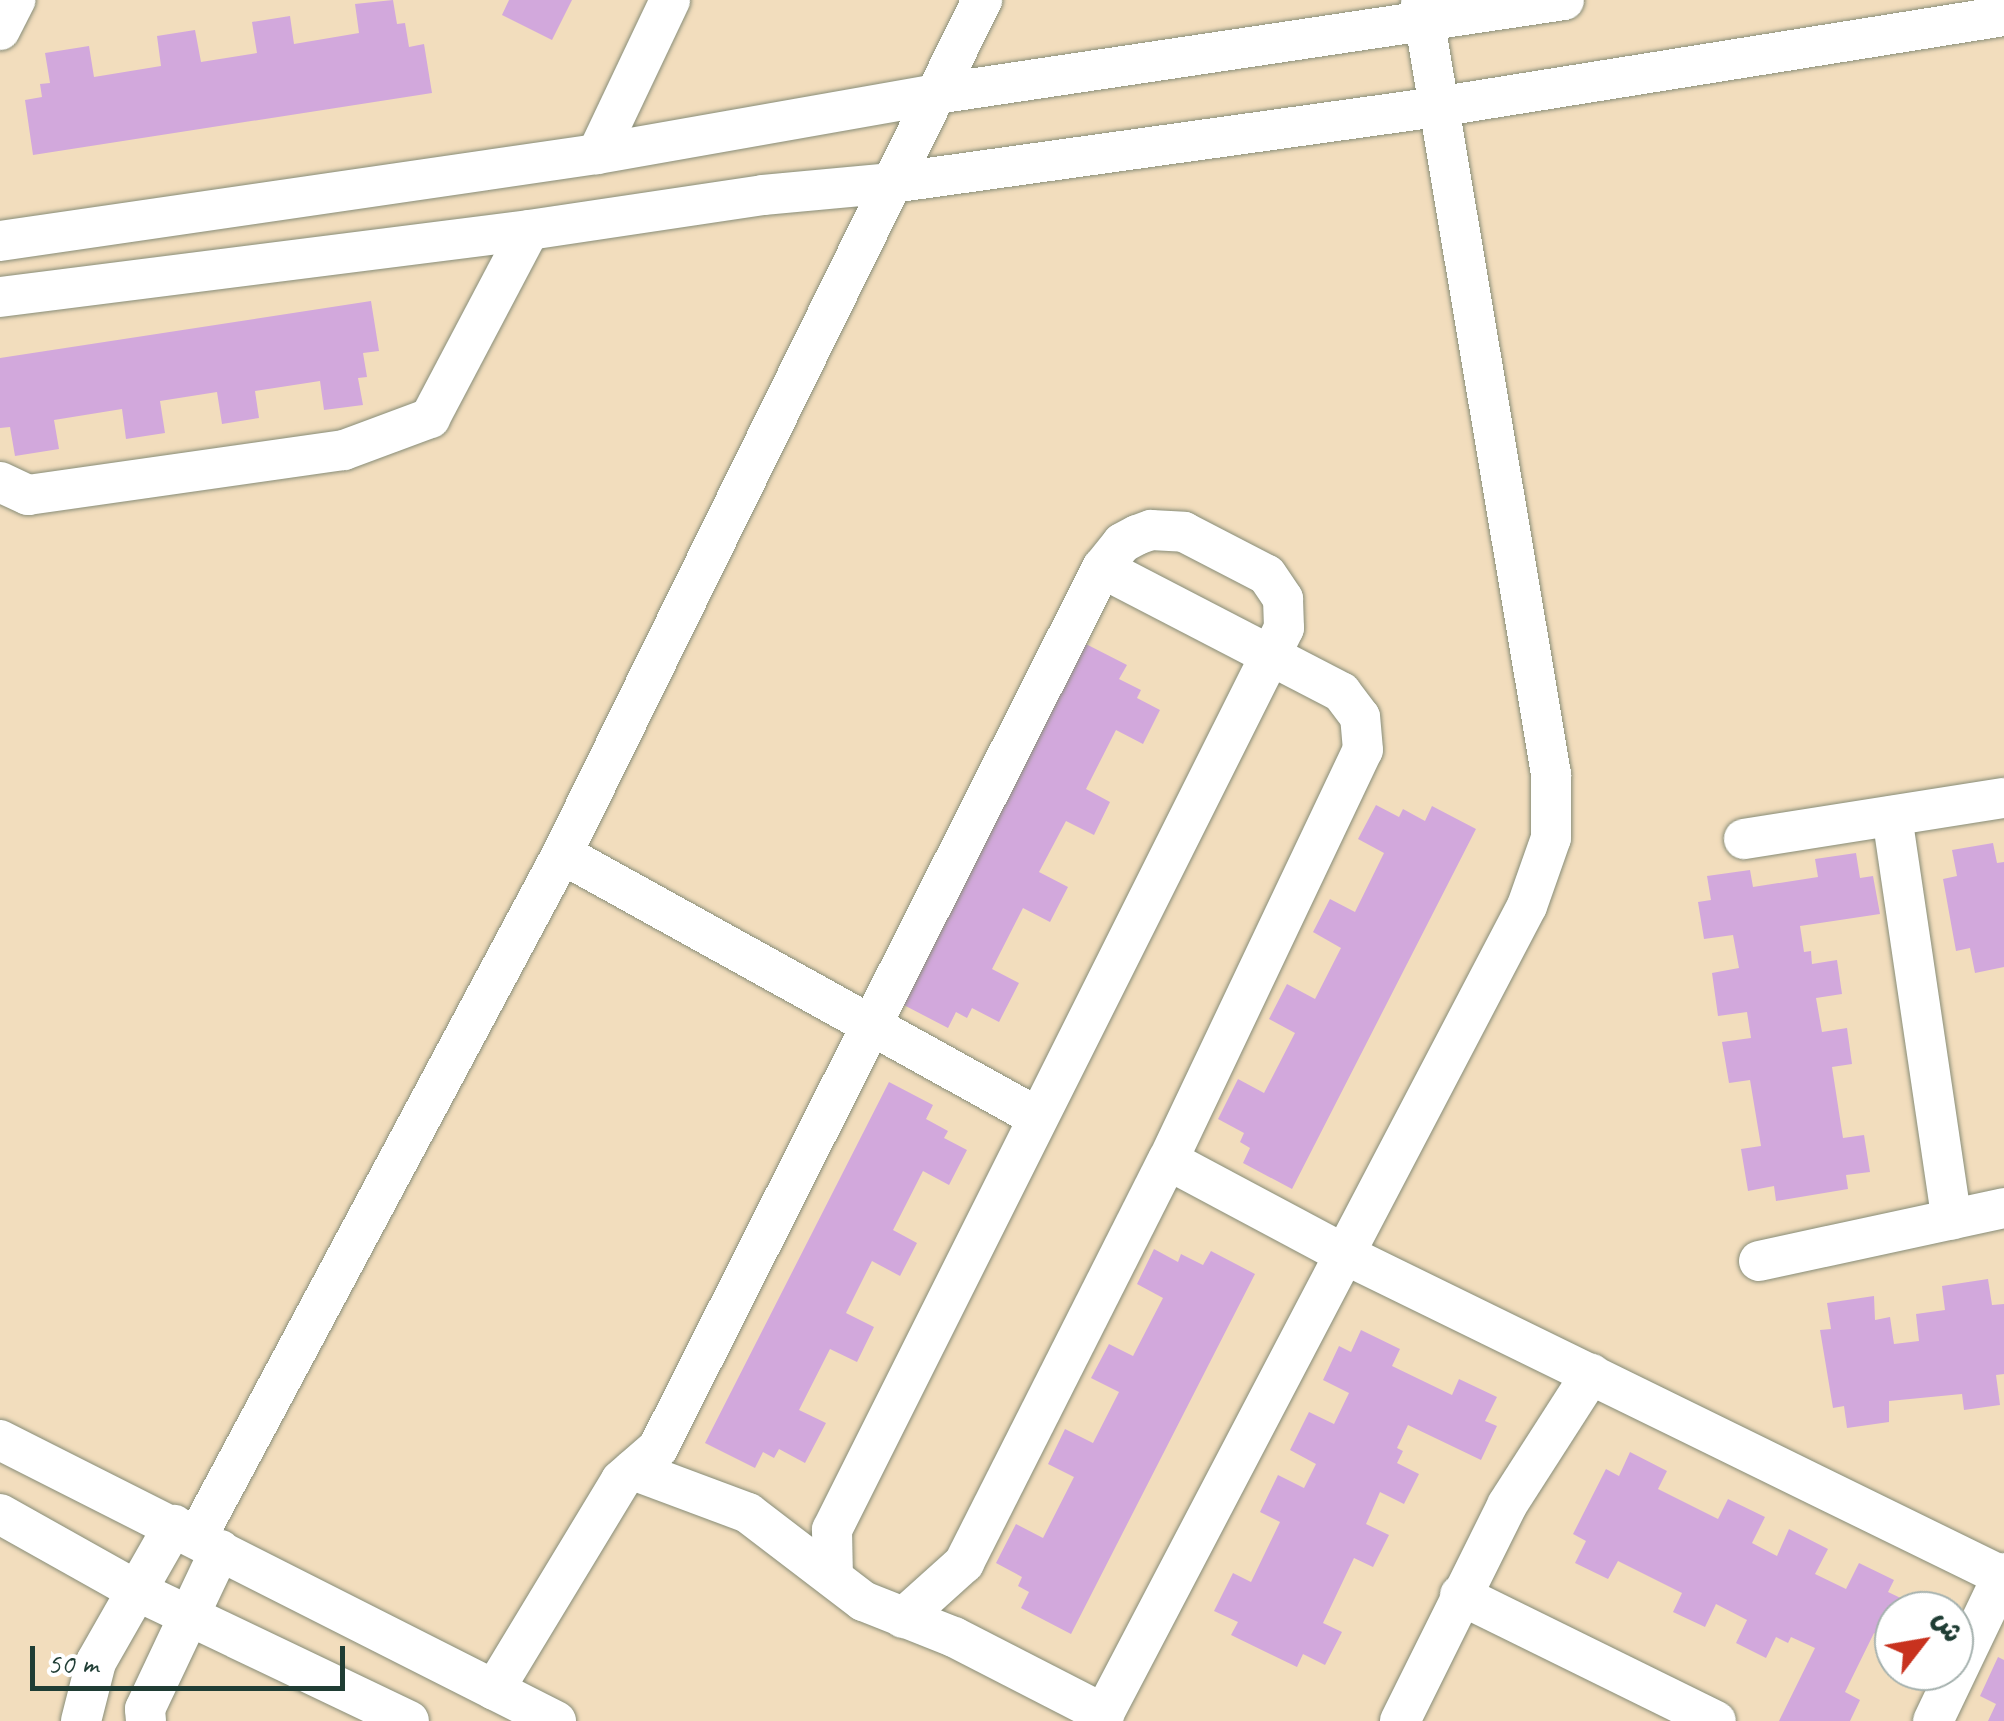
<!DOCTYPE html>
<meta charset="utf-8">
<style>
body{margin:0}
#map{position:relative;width:2004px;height:1721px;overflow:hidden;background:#f2ddbd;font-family:Caveat,"Playpen Sans Arabic",sans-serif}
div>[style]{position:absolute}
.building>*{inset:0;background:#d2a8dc}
.roads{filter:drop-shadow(0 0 2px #888d78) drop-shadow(0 0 2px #888d78)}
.minor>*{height:40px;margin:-20px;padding:0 20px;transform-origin:20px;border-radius:20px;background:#fff}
span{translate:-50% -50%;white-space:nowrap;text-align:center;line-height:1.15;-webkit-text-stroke:10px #fff;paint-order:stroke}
.north{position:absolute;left:1874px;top:1591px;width:100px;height:100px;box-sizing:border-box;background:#fff;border:2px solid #a5b1ae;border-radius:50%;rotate:59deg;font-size:28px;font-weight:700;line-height:40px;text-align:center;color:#1f3d34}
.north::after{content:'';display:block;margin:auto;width:35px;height:45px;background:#c8321e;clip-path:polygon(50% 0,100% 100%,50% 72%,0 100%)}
.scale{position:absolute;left:30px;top:1646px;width:315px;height:45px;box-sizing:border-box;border:5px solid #1f3d34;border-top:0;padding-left:12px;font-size:30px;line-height:35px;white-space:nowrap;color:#1f3d34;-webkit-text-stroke:8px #fff;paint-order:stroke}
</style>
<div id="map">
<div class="building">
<i style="clip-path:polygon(393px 0,397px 24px,405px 23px,409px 47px,424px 44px,432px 93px,33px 155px,25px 100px,42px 97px,40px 84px,50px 83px,45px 53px,89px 46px,94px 77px,161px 66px,157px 36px,195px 30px,201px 62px,257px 53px,252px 22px,290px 16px,294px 44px,359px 33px,355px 4px)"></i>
<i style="clip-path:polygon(509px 0,572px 0,552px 40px,502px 15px)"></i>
<i style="clip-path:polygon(371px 301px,379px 351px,363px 353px,367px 377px,358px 378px,363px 405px,324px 410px,320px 381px,255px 391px,259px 418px,222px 424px,217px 392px,160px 401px,165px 433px,126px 439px,122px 409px,54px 420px,59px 449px,15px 456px,10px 427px,0 428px,0 358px)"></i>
<i style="clip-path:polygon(1082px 642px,1127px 665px,1119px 679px,1141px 690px,1137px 698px,1160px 710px,1143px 744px,1116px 730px,1086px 789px,1110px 802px,1094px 835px,1066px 821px,1039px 872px,1068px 887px,1050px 922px,1023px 908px,992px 969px,1019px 983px,999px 1022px,972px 1008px,967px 1018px,956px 1012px,948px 1028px,898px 1002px)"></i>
<i style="clip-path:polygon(1376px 805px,1399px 817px,1403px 809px,1425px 821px,1432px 806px,1476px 829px,1292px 1189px,1243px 1163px,1250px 1148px,1240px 1142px,1244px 1133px,1218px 1119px,1238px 1079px,1264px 1093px,1295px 1033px,1269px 1019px,1287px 984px,1315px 999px,1341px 948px,1313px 932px,1330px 899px,1355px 912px,1384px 853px,1358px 839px)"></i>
<i style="clip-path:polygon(1993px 843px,1997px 863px,2004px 862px,2004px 967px,1975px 973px,1970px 948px,1956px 951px,1943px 879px,1957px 876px,1952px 850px)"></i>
<i style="clip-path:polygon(1856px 853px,1860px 878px,1873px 876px,1880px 914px,1800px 926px,1804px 952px,1811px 951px,1812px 964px,1837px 960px,1842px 994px,1816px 998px,1822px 1032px,1847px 1028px,1852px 1064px,1832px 1067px,1843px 1138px,1864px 1135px,1870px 1172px,1846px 1175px,1848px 1189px,1776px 1201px,1774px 1186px,1748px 1191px,1741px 1149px,1761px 1146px,1750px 1080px,1729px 1083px,1722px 1042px,1751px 1038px,1747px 1012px,1718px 1016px,1712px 973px,1739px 968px,1733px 935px,1704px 939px,1698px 902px,1711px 900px,1707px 876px,1750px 870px,1753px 887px,1818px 877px,1815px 859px)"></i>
<i style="clip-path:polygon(889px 1082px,933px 1105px,926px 1119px,948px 1131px,944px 1138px,967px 1150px,949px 1185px,923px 1171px,893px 1230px,917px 1243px,900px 1276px,872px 1261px,846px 1313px,874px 1327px,857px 1362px,830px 1349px,799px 1410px,826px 1423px,805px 1463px,779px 1449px,774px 1458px,763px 1452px,755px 1468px,705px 1443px)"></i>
<i style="clip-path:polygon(1154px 1249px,1178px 1262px,1181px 1254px,1203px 1265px,1211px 1251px,1255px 1274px,1071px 1634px,1021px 1608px,1029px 1592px,1018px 1586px,1022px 1577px,996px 1563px,1016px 1524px,1043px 1538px,1074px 1477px,1048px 1464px,1065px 1429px,1093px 1443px,1119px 1392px,1091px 1378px,1109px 1344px,1133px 1356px,1163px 1298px,1137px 1284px)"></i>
<i style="clip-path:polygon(1988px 1279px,1992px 1305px,2004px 1304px,2004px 1374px,1996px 1375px,2000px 1405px,1964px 1410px,1962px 1394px,1889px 1401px,1889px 1422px,1847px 1428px,1844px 1406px,1833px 1408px,1820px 1330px,1831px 1329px,1827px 1303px,1874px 1296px,1875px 1320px,1890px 1317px,1894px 1344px,1919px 1341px,1916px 1314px,1945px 1310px,1942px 1286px)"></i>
<i style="clip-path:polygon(1361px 1330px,1400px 1349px,1392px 1366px,1452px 1395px,1459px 1379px,1497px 1397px,1485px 1421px,1497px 1426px,1481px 1460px,1408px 1425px,1397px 1448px,1403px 1451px,1397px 1463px,1419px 1474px,1404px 1504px,1380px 1492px,1366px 1524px,1389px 1535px,1373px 1567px,1354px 1558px,1323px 1623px,1342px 1632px,1325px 1665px,1303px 1654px,1297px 1667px,1231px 1635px,1238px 1622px,1214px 1611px,1233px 1573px,1251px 1582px,1280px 1522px,1260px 1512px,1278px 1475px,1304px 1488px,1316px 1464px,1290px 1450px,1309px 1412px,1334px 1424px,1349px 1393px,1323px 1380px,1339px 1346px,1351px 1352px)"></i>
<i style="clip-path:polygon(1630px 1452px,1667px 1471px,1658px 1489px,1718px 1519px,1728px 1499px,1765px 1517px,1752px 1543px,1777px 1556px,1789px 1529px,1828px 1549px,1815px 1574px,1846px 1589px,1859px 1563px,1894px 1580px,1888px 1592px,1909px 1602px,1905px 1611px,1894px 1611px,1890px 1641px,1874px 1633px,1845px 1692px,1860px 1700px,1850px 1721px,1779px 1721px,1815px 1648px,1791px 1637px,1788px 1643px,1776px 1637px,1766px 1658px,1736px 1643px,1747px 1620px,1716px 1604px,1705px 1627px,1673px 1612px,1682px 1593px,1618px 1561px,1608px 1579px,1575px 1563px,1586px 1541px,1573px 1534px,1606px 1469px,1619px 1476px)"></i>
<i style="clip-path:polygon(1998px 1657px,2004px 1660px,2004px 1721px,1988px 1721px,1996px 1704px,1980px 1696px)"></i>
</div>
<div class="roads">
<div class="minor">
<i style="left:0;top:30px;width:34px;rotate:-63deg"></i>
<i style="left:597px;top:154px;width:170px;rotate:-64.6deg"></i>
<i style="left:0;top:241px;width:603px;rotate:-8.29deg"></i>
<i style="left:597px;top:154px;width:344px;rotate:-10deg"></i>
<i style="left:936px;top:94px;width:635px;rotate:-8.51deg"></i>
<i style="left:0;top:297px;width:533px;rotate:-7.22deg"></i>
<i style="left:529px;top:230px;width:237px;rotate:-8.5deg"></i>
<i style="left:763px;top:195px;width:130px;rotate:-5.3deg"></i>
<i style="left:892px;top:183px;width:550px;rotate:-7.94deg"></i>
<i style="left:1437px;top:107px;width:574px;rotate:-9.12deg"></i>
<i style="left:0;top:482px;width:31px;rotate:25deg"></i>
<i style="left:28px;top:495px;width:319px;rotate:-8.1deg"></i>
<i style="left:344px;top:450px;width:92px;rotate:-20.4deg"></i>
<i style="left:430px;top:418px;width:212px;rotate:-62.2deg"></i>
<i style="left:1892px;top:816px;width:408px;rotate:81.6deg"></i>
<i style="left:1744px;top:839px;width:263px;rotate:-9deg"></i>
<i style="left:562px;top:854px;width:543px;rotate:28.97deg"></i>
<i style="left:1168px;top:1160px;width:200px;rotate:28.1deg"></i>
<i style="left:1344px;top:1254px;width:735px;rotate:26.08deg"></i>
<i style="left:1759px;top:1261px;width:251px;rotate:-12.2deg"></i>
<i style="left:0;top:1440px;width:623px;rotate:26.81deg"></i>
<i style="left:633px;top:1470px;width:123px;rotate:20.5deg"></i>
<i style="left:748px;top:1513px;width:145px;rotate:37.4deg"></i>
<i style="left:863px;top:1601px;width:98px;rotate:21.6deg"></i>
<i style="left:954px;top:1637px;width:169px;rotate:27.2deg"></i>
<i style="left:0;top:1514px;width:159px;rotate:29.3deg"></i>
<i style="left:139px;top:1592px;width:299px;rotate:25.5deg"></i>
<i style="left:197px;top:1537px;width:774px;rotate:-61.88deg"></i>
<i style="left:562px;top:854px;width:952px;rotate:-63.81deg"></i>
<i style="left:1460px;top:1595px;width:285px;rotate:26.2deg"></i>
<i style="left:903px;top:1618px;width:82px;rotate:-42deg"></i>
<i style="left:964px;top:1563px;width:452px;rotate:-63.2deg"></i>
<i style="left:1168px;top:1160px;width:454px;rotate:-64.6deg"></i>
<i style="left:1363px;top:750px;width:33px;rotate:-95deg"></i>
<i style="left:1360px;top:717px;width:31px;rotate:-127deg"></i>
<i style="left:1341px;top:692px;width:269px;rotate:-152.6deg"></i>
<i style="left:494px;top:1690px;width:245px;rotate:-58.8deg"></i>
<i style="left:621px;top:1480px;width:49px;rotate:-40.9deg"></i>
<i style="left:658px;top:1448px;width:986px;rotate:-63.23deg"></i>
<i style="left:1102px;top:568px;width:32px;rotate:-51deg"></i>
<i style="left:1122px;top:543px;width:17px;rotate:-28deg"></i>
<i style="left:1137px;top:535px;width:15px;rotate:-20deg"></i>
<i style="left:1151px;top:530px;width:33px;rotate:3deg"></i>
<i style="left:1184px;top:532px;width:93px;rotate:27.4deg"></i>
<i style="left:1267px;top:575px;width:29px;rotate:56deg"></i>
<i style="left:1283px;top:599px;width:29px;rotate:88deg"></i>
<i style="left:1284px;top:628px;width:1009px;rotate:116.62deg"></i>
<i style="left:832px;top:1530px;width:46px;rotate:88.8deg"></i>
<i style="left:81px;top:1721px;width:61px;rotate:-75.7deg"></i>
<i style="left:96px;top:1662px;width:158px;rotate:-60.3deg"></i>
<i style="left:146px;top:1721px;width:12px;rotate:-95deg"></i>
<i style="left:145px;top:1709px;width:176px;rotate:-64.7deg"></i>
<i style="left:1100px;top:1721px;width:920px;rotate:-62.35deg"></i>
<i style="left:1527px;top:906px;width:72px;rotate:-70.6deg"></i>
<i style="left:1551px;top:838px;width:64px;rotate:-90deg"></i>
<i style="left:1551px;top:774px;width:785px;rotate:-99.53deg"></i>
<i style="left:1400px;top:1721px;width:241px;rotate:-63.6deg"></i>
<i style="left:1507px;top:1505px;width:156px;rotate:-57.3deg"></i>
<i style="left:1933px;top:1721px;width:164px;rotate:-64.4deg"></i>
</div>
</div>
<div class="north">ش</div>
<div class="scale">50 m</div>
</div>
